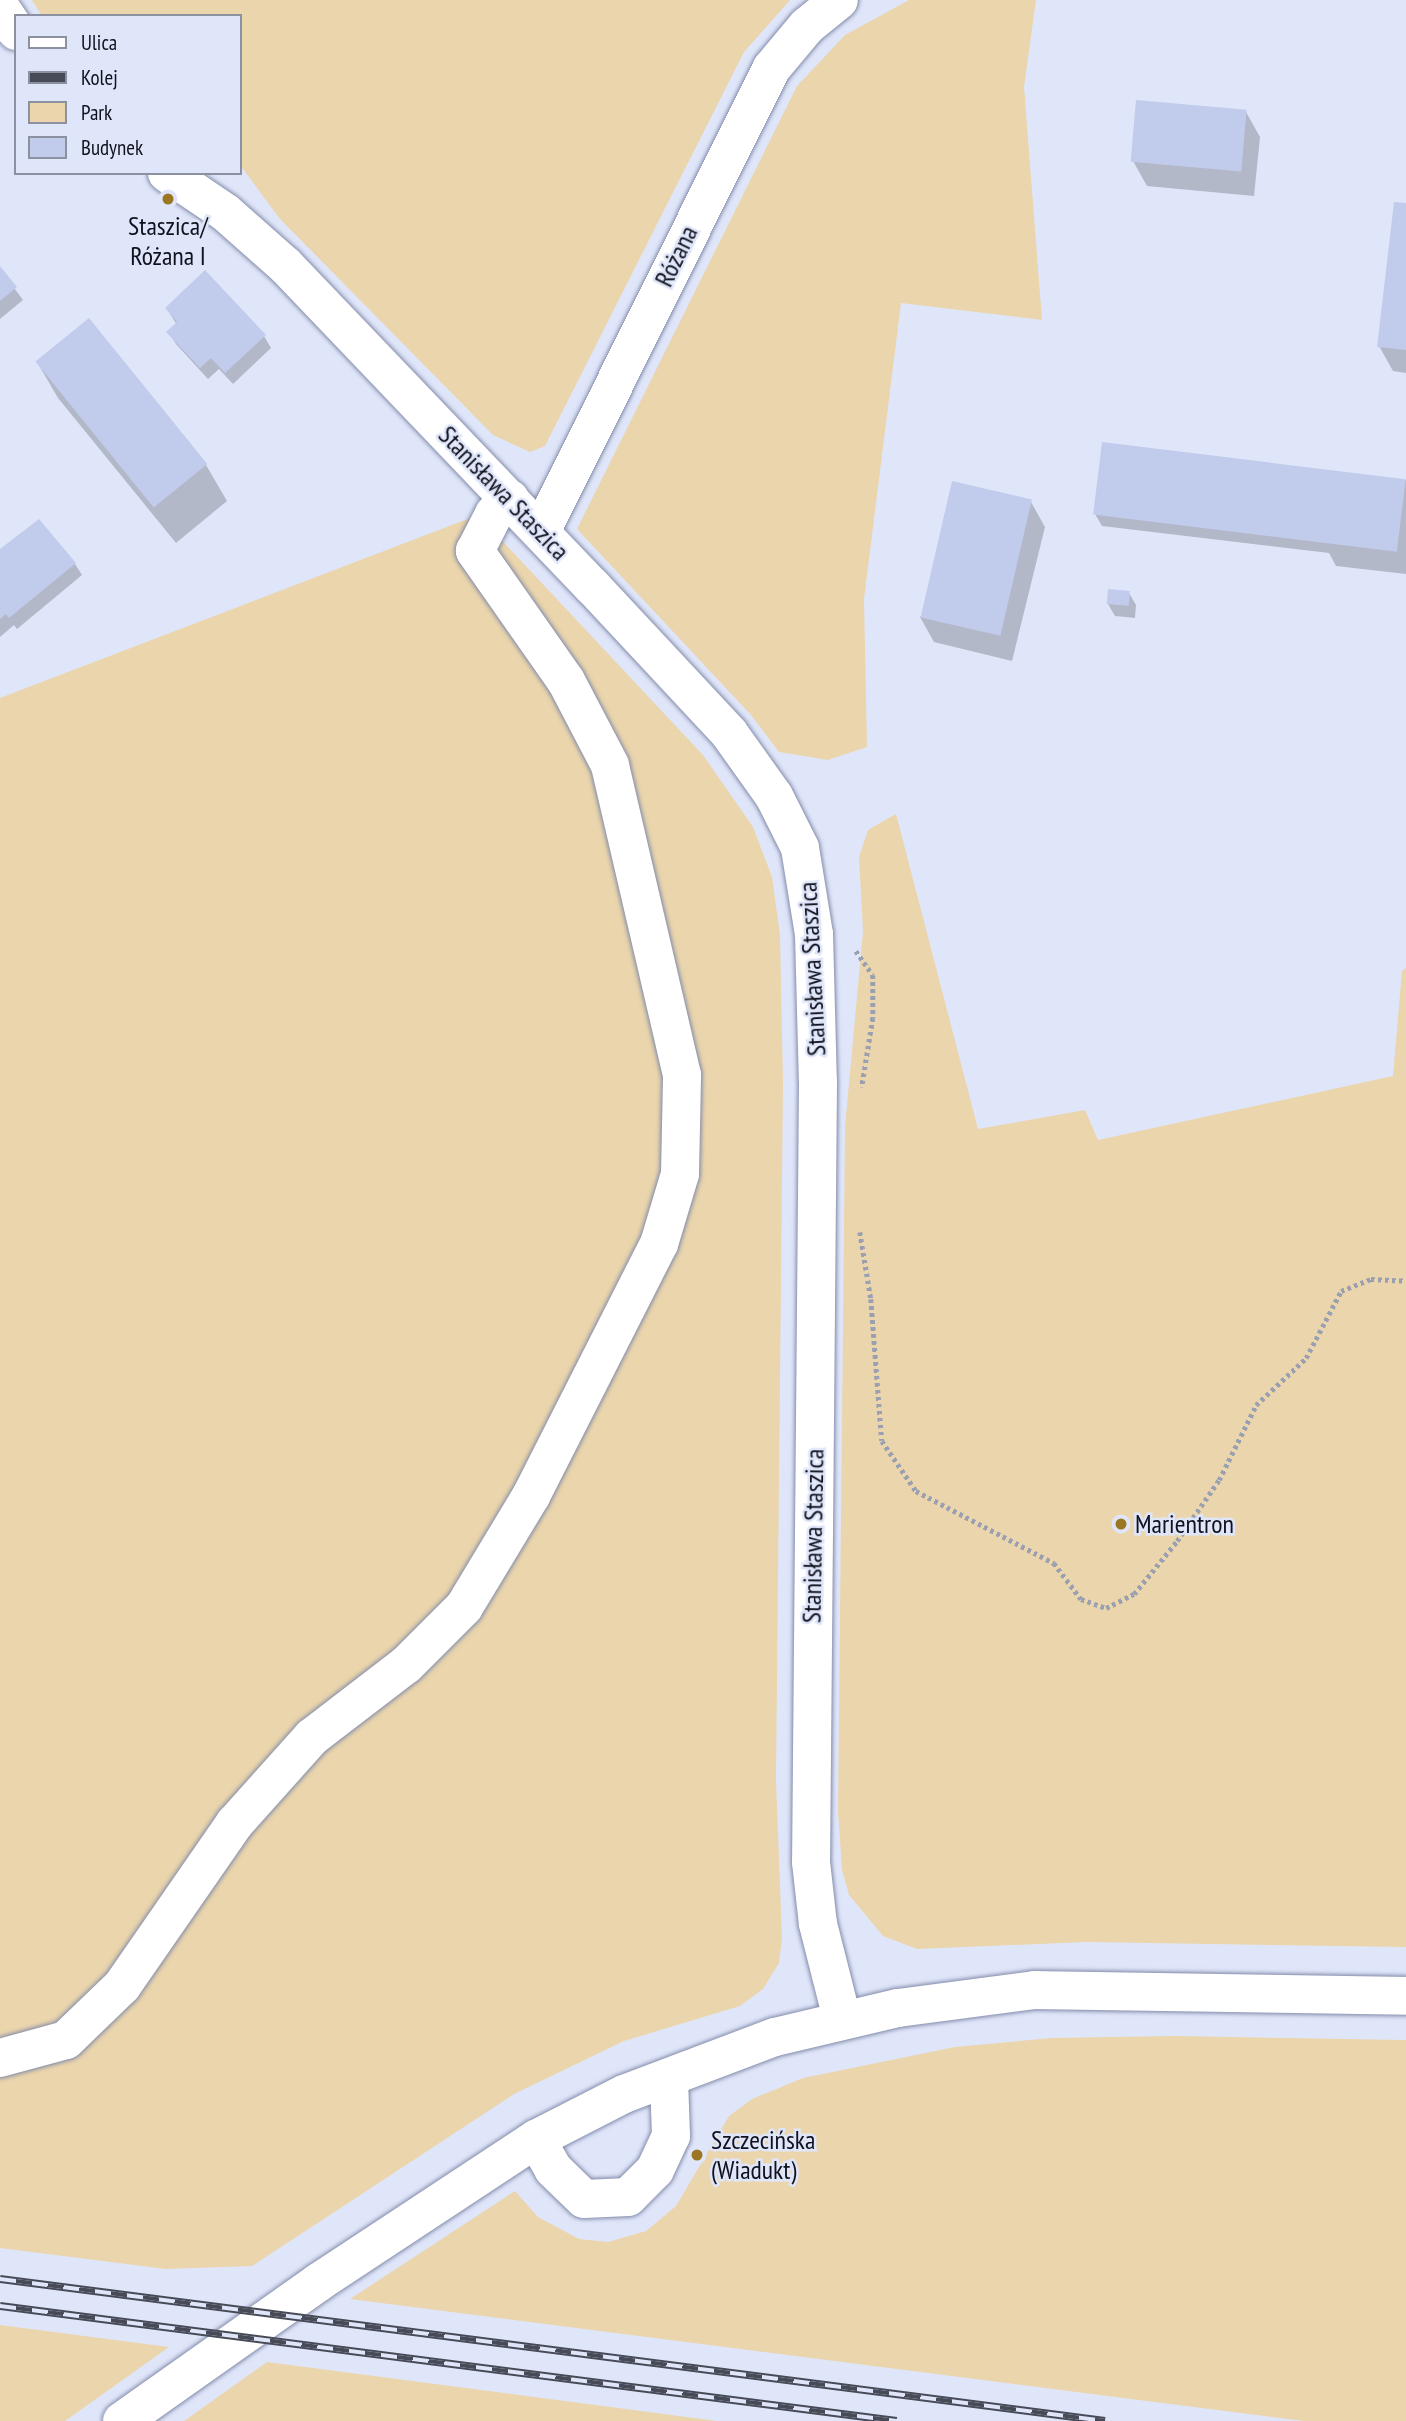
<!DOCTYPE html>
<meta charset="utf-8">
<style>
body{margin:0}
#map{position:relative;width:1406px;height:2421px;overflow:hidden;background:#e0e6fa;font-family:"PT Sans Narrow",sans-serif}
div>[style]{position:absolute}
.green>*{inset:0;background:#ead5ac}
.shadow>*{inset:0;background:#0003}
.building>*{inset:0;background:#c1cbeb;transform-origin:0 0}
.path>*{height:4.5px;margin-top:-2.25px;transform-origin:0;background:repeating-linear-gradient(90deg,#9ba0b1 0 3.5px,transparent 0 7px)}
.roads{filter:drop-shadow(0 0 2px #838caa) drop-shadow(0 0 2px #838caa)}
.minor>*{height:38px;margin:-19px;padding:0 19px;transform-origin:19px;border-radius:19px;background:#fff}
.rail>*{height:8px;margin-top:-4px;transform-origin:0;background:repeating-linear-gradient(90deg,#e0e6fa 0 16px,#474b58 0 32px);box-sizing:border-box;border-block:2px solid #474b58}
.dots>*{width:19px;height:19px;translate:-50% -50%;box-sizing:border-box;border:4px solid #e0e6fa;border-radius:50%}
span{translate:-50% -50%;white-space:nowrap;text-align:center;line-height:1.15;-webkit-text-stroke:5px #e0e6fa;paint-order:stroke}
.poi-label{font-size:26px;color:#0f121d}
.left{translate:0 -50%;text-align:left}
.street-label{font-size:26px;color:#0f121d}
.legend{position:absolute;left:14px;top:14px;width:228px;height:161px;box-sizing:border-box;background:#e0e6fa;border:2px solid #8c91a2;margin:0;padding:9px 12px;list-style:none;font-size:21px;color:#0f121d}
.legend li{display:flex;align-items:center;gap:14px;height:35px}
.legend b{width:35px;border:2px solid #8c91a2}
</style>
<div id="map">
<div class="green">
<i style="clip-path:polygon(32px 0,790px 0,744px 52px,545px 446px,530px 452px,493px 435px,280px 219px,240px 165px,240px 16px,42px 16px)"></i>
<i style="clip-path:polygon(909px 0,1036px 0,1024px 87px,1042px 320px,901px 303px,864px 599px,867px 747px,828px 760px,779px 752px,751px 715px,577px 529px,797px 86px,845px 35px)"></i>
<i style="clip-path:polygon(478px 515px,703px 755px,753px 827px,772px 877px,780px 935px,783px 1082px,776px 1780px,782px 1938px,779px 1963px,763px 1989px,740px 2006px,624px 2041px,514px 2094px,252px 2266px,166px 2269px,0 2248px,0 698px)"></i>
<i style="clip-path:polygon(896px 814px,978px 1129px,1085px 1110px,1098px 1140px,1393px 1076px,1402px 971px,1406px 968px,1406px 1947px,1086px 1942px,917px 1949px,883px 1936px,849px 1895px,842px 1870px,838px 1811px,845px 1127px,863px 931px,859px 857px,868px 830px)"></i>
<i style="clip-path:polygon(1174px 2036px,1406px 2040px,1406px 2421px,1304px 2421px,350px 2299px,515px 2191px,538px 2217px,579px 2239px,608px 2242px,646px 2231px,676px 2206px,729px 2116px,752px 2099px,803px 2078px,955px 2047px,1052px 2038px)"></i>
<i style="clip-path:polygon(0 2325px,169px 2347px,65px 2421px,0 2421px)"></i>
<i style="clip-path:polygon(267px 2362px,717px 2421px,184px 2421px)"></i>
</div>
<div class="shadow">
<i style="clip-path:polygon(1246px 112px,1260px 137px,1254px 196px,1147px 186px,1133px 161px)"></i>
<i style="clip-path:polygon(1406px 205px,1406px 373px,1393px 371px,1379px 346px)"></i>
<i style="clip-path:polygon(0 269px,23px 300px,0 319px)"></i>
<i style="clip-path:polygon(167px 309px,264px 336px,271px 348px,233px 384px,219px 369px,208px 379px,176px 344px,169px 333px,177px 325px)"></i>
<i style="clip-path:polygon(37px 362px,206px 465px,227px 501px,176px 543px,58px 398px)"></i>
<i style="clip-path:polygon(1406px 480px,1406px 574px,1336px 566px,1329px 553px,1102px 526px,1095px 514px)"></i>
<i style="clip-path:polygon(1031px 502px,1045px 527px,1012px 661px,934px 642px,920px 617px)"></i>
<i style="clip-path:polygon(0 551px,75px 564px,82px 575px,17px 629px,14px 625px,0 637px)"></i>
<i style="clip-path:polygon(1129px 593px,1136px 605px,1135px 618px,1115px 616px,1108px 604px)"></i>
</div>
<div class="building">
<i style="left:1136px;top:100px;width:111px;height:62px;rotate:5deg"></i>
<i style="clip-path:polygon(1394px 202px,1406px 203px,1406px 350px,1377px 347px)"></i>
<i style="clip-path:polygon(0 266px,17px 287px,0 301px)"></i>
<i style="clip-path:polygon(205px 270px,266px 335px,225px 373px,211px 358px,200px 368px,166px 332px,177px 322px,165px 308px)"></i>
<i style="left:89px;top:318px;width:188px;height:69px;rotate:51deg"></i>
<i style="left:1102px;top:442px;width:306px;height:73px;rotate:7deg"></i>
<i style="left:952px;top:481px;width:82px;height:140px;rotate:13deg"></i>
<i style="clip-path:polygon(39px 519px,76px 563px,9px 618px,6px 614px,0 619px,0 549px)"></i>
<i style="left:1108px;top:589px;width:22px;height:15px;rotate:5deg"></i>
</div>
<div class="path">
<i style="left:856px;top:951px;width:29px;rotate:55deg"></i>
<i style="left:873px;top:975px;width:43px;rotate:90deg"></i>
<i style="left:873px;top:1018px;width:70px;rotate:99.1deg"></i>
<i style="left:860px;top:1232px;width:68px;rotate:80.7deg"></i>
<i style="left:871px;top:1299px;width:142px;rotate:85.6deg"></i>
<i style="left:882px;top:1441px;width:60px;rotate:55.8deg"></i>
<i style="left:916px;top:1491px;width:156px;rotate:27.6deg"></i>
<i style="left:1054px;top:1563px;width:45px;rotate:53.1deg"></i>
<i style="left:1081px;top:1599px;width:27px;rotate:20deg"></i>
<i style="left:1106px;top:1608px;width:31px;rotate:-27deg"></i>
<i style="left:1134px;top:1594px;width:68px;rotate:-50.9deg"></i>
<i style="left:1177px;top:1541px;width:74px;rotate:-55.5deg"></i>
<i style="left:1219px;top:1480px;width:84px;rotate:-63.7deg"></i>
<i style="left:1256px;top:1405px;width:69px;rotate:-43.2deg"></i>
<i style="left:1306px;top:1358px;width:76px;rotate:-62.4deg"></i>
<i style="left:1341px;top:1291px;width:32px;rotate:-22deg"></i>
<i style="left:1371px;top:1279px;width:35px;rotate:3deg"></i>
</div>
<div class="roads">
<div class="minor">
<i style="left:0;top:7px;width:29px;rotate:56deg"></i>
<i style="left:167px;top:173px;width:71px;rotate:34.1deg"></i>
<i style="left:226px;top:213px;width:80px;rotate:41.5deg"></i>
<i style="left:286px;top:266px;width:443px;rotate:46.3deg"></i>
<i style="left:592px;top:586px;width:201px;rotate:47deg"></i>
<i style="left:729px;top:733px;width:77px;rotate:54.5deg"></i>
<i style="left:774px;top:796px;width:58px;rotate:63.4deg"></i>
<i style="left:800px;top:848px;width:87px;rotate:80.8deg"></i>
<i style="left:814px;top:934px;width:148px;rotate:88.5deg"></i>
<i style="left:818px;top:1082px;width:780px;rotate:90.51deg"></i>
<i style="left:811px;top:1862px;width:62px;rotate:83.6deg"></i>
<i style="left:818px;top:1924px;width:98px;rotate:75.8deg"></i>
<i style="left:541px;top:532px;width:517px;rotate:-63.58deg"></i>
<i style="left:771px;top:69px;width:56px;rotate:-50.1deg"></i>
<i style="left:807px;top:26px;width:41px;rotate:-39.1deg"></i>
<i style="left:0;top:2058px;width:68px;rotate:-15.3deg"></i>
<i style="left:66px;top:2040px;width:78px;rotate:-44deg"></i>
<i style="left:122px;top:1986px;width:198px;rotate:-55.3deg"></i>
<i style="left:235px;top:1823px;width:115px;rotate:-48.2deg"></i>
<i style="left:312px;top:1737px;width:118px;rotate:-37.5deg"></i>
<i style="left:406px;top:1665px;width:82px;rotate:-45deg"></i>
<i style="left:464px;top:1607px;width:130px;rotate:-58.9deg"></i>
<i style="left:531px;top:1496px;width:283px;rotate:-63.1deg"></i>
<i style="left:659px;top:1244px;width:73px;rotate:-73.3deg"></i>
<i style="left:680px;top:1174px;width:99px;rotate:-88.8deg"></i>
<i style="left:682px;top:1075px;width:318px;rotate:-103.1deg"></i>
<i style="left:610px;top:765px;width:95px;rotate:-117.6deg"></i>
<i style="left:566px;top:681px;width:159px;rotate:-125deg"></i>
<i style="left:475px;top:551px;width:42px;rotate:-62.8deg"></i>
<i style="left:494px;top:514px;width:22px;rotate:-43deg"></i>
<i style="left:536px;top:2139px;width:34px;rotate:60deg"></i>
<i style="left:553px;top:2169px;width:43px;rotate:44.1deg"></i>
<i style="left:584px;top:2199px;width:44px;rotate:-2.6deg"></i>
<i style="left:628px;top:2197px;width:38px;rotate:-45deg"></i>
<i style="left:655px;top:2170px;width:38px;rotate:-65deg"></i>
<i style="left:671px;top:2136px;width:58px;rotate:-92deg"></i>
<i style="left:122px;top:2421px;width:241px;rotate:-35.2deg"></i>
<i style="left:319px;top:2282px;width:260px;rotate:-33.4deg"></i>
<i style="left:536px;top:2139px;width:99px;rotate:-27.1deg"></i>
<i style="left:624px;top:2094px;width:161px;rotate:-20.7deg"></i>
<i style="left:775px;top:2037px;width:126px;rotate:-13.3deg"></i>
<i style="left:898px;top:2008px;width:138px;rotate:-7.5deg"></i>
<i style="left:1035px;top:1990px;width:371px;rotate:0.9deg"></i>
</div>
</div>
<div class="rail">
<i style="left:0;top:2279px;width:1114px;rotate:7.32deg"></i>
<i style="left:0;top:2306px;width:904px;rotate:7.31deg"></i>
</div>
<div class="dots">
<i style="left:168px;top:199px;background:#9b7722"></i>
<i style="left:1121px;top:1524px;background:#9b7722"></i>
<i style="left:697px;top:2155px;background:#9b7722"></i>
</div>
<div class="poi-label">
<span style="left:168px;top:241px">Staszica/<br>Różana I</span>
<span class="left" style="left:1135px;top:1524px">Marientron</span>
<span class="left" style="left:711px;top:2155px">Szczecińska<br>(Wiadukt)</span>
</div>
<div class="street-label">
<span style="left:676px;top:256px;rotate:-64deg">Różana</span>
<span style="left:504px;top:493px;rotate:46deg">Stanisława Staszica</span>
<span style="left:812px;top:969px;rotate:-93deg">Stanisława Staszica</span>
<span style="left:813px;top:1536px;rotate:-89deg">Stanisława Staszica</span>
</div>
<ul class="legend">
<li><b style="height:9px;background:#fff"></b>Ulica</li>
<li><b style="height:9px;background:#474b58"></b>Kolej</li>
<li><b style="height:19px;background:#ead5ac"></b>Park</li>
<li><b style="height:19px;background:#c1cbeb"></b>Budynek</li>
</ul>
</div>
